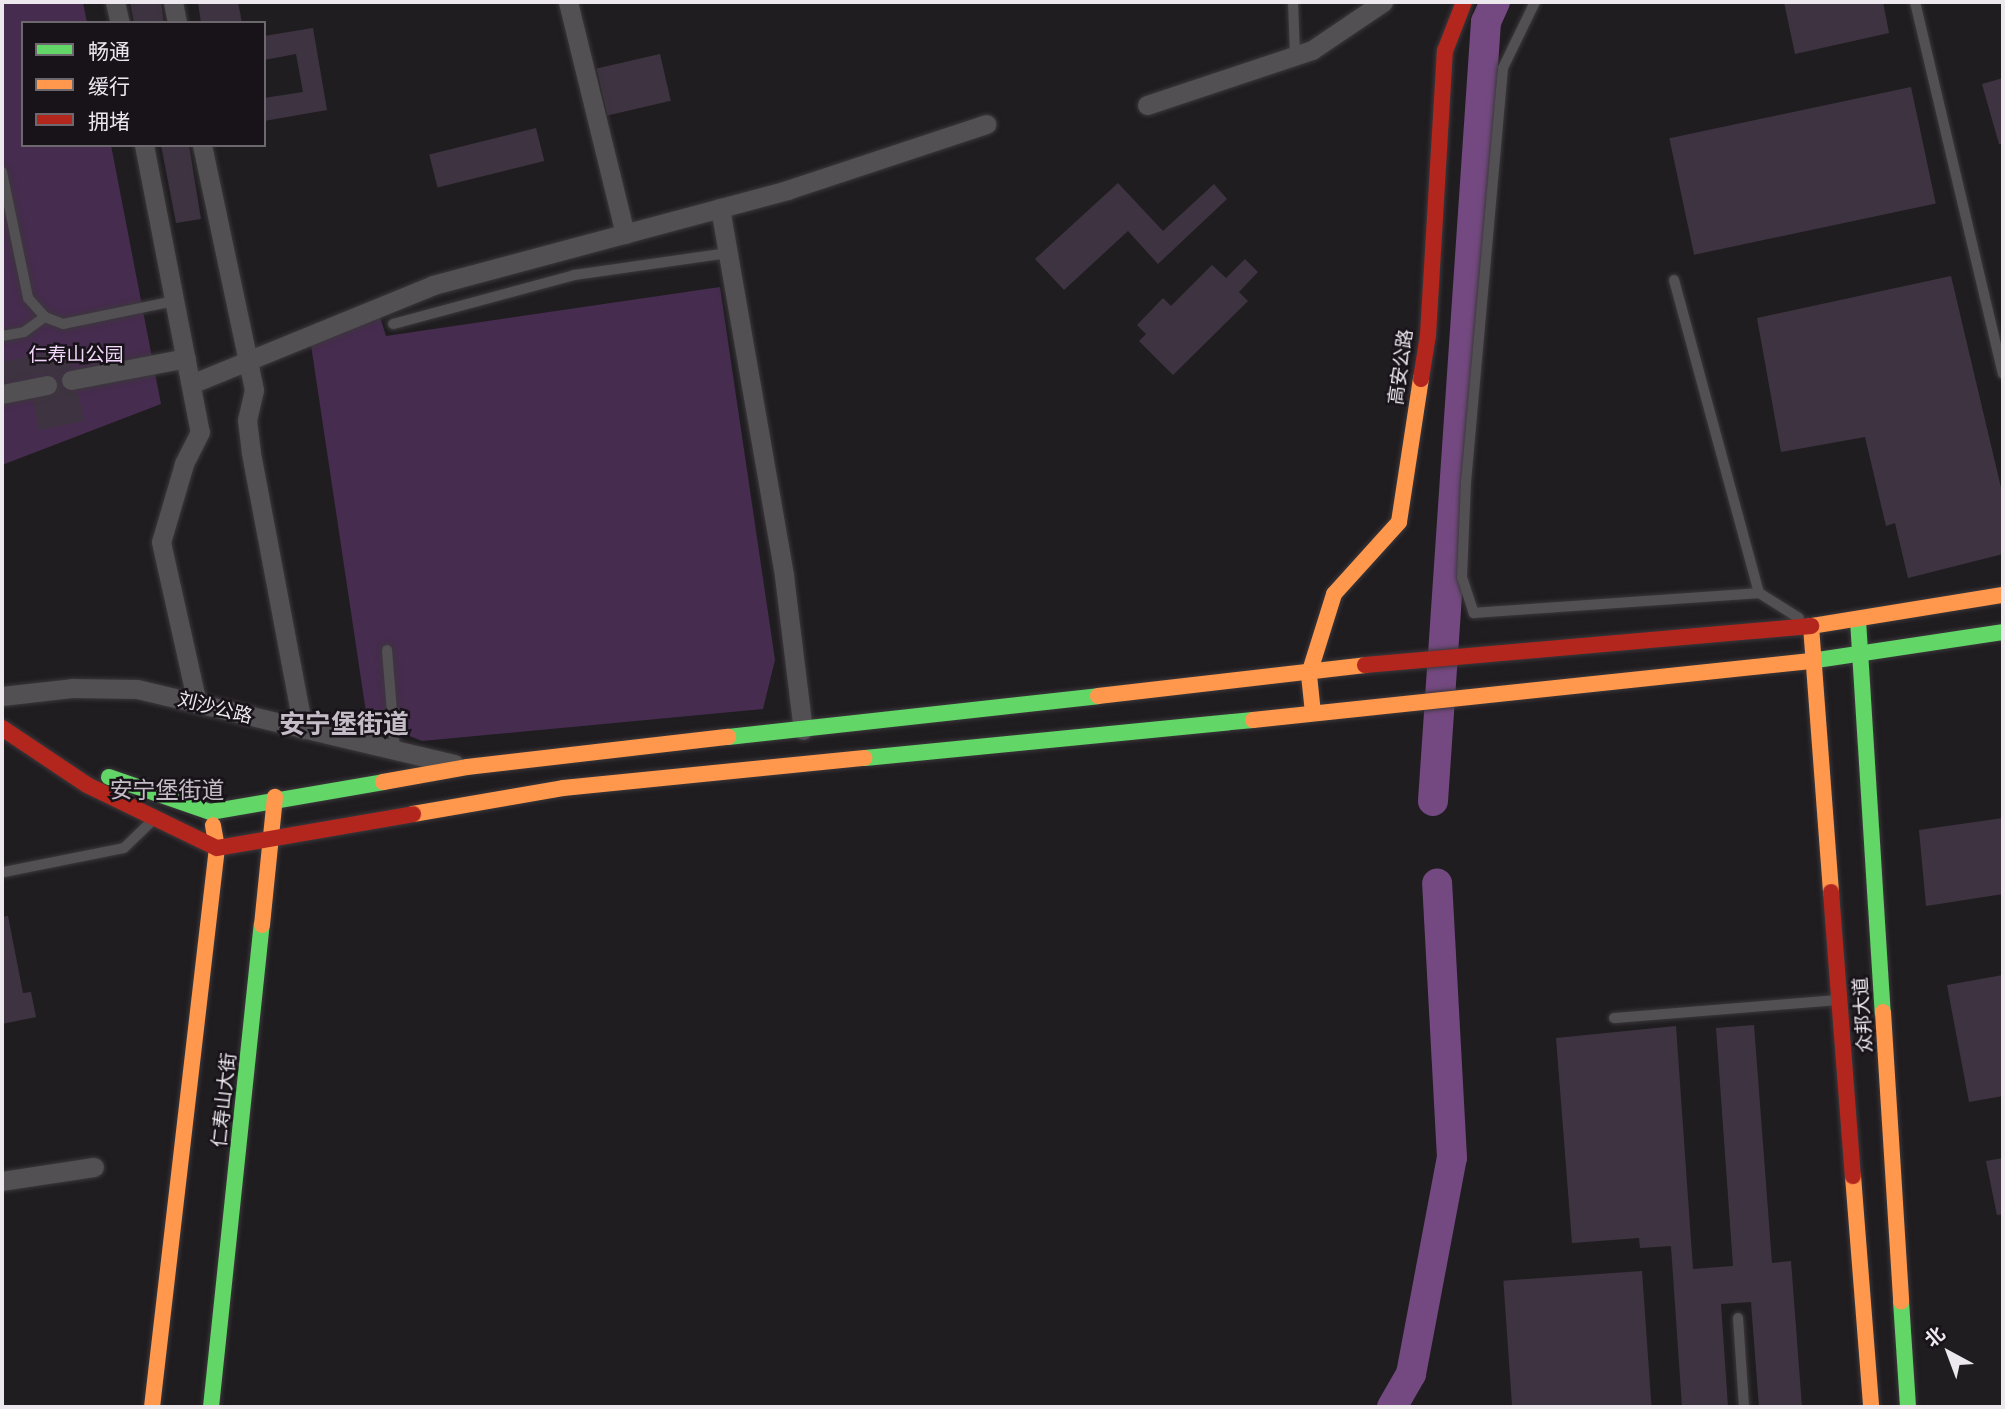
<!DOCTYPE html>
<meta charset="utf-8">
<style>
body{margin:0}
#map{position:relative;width:2005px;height:1409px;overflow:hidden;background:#201d21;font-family:Rubik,"Noto Sans SC",sans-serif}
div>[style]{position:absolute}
.green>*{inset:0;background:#462c4e}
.river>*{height:30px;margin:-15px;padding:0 15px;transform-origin:15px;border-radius:15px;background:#744981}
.building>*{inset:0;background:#3e3441;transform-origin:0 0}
.roads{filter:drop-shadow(0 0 2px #3b383b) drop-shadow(0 0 2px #3b383b)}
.lane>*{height:10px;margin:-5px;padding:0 5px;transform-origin:5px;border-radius:5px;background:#525053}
.street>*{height:19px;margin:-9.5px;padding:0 9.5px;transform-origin:9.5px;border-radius:9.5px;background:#525053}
.fast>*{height:16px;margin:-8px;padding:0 8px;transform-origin:8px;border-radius:8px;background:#63d668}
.slow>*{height:16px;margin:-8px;padding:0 8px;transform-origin:8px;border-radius:8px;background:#ff974d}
.jam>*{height:16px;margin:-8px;padding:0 8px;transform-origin:8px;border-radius:8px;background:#b3261e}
span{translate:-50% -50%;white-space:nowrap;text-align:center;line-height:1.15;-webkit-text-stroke:5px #181219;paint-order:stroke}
.park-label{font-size:19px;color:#f3d8fb}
.street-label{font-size:19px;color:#ece8ee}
.quarter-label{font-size:23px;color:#c4bdc7}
.district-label{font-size:26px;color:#c4bdc7;font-weight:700}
.frame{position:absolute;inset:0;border:4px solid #ece8ee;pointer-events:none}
.legend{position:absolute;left:21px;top:21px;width:245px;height:126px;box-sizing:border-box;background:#181219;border:2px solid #6d686e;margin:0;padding:9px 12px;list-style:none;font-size:21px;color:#ece8ee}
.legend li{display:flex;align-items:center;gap:14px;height:35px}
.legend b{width:35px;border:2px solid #6d686e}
.north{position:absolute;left:1914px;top:1318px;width:70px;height:70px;-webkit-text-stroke:5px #181219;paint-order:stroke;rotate:319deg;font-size:19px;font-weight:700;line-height:28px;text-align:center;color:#ece8ee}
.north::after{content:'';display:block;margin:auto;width:24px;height:32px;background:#ece8ee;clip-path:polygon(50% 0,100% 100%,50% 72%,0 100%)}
</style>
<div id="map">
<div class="green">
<i style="clip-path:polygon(2px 2px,83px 2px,87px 23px,23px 23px,23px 145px,111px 145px,161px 404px,2px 465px)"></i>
<i style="clip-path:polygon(720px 287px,775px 660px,763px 709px,422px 741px,367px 719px,311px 345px,380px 317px,386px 336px)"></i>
</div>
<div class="river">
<i style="left:1433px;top:801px;width:781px;rotate:-86.11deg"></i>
<i style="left:1486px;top:22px;width:22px;rotate:-66deg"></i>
<i style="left:1392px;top:1407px;width:38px;rotate:-60deg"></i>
<i style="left:1411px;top:1374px;width:220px;rotate:-79.3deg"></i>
<i style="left:1452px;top:1158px;width:275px;rotate:-93.1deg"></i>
</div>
<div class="building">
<i style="clip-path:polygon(130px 2px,161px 2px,164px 23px,134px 23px)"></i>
<i style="clip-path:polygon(198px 2px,238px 2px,242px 23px,201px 23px)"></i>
<i style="clip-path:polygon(1784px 2px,1883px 2px,1889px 33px,1795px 54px)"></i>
<i style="clip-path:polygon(313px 28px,327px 110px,264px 121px,264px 98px,303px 92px,296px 54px,264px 60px,264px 36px)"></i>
<i style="left:660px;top:54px;width:48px;height:65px;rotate:77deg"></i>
<i style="clip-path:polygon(2003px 78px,2003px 144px,1999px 144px,1982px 84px)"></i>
<i style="left:1911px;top:87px;width:119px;height:247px;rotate:78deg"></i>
<i style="left:536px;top:128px;width:34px;height:110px;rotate:76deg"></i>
<i style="clip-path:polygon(161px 145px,189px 145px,201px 219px,176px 223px)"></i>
<i style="clip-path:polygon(1118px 183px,1163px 231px,1214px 184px,1227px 199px,1158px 264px,1128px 231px,1064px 290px,1035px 259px)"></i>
<i style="clip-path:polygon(1245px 259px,1258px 272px,1239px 292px,1248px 301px,1173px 375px,1139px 341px,1146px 334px,1137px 325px,1163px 298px,1171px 306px,1212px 265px,1226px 278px)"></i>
<i style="clip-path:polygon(1951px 276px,2003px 496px,2003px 554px,1908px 578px,1895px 523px,1886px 526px,1865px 437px,1781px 452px,1757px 318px)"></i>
<i style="clip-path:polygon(68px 348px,72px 367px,63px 371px,59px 383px,66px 391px,78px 393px,84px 421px,39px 430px,33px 400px,56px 394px,57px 377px,45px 373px,2px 382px,2px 362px)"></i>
<i style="clip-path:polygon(2003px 818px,2003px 894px,1926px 906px,1919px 830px)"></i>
<i style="clip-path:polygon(8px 916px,23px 993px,31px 992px,36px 1017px,2px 1024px,2px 917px)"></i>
<i style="clip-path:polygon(2003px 975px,2003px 1096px,1969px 1102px,1947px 985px)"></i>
<i style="clip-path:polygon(1754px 1025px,1772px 1263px,1791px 1261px,1802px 1407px,1759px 1407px,1751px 1302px,1721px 1304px,1728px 1407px,1682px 1407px,1671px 1246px,1640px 1248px,1639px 1238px,1572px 1243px,1556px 1038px,1676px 1026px,1693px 1269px,1733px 1266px,1716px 1028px)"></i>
<i style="clip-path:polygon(2003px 1158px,2003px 1214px,1997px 1215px,1986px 1161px)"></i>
<i style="left:1642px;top:1271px;width:136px;height:139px;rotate:86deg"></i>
</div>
<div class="roads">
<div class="lane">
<i style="left:1293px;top:2px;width:53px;rotate:87.8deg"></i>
<i style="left:1535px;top:2px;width:73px;rotate:115.9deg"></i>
<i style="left:1503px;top:68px;width:415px;rotate:95.1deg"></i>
<i style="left:1466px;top:481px;width:96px;rotate:92.4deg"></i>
<i style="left:1462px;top:577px;width:38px;rotate:72deg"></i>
<i style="left:1474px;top:613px;width:286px;rotate:-4deg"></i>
<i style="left:1915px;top:2px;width:382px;rotate:76.7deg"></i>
<i style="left:2px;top:172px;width:129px;rotate:78.3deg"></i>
<i style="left:28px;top:298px;width:25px;rotate:48deg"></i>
<i style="left:45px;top:317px;width:19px;rotate:21deg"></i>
<i style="left:63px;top:324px;width:113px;rotate:-11.7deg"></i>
<i style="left:1674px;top:280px;width:324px;rotate:74.8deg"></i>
<i style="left:1759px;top:593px;width:47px;rotate:32deg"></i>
<i style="left:393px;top:324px;width:188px;rotate:-15.1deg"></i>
<i style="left:574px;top:275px;width:156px;rotate:-8.1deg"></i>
<i style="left:2px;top:336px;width:22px;rotate:-10deg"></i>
<i style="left:24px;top:332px;width:26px;rotate:-36deg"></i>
<i style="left:387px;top:650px;width:100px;rotate:85.4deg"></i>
<i style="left:4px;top:872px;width:122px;rotate:-11.3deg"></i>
<i style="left:124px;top:848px;width:39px;rotate:-44deg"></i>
<i style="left:1614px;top:1018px;width:226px;rotate:-4.6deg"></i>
<i style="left:1738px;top:1318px;width:89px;rotate:86.1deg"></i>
</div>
<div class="street">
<i style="left:115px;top:2px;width:22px;rotate:77deg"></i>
<i style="left:173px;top:2px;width:21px;rotate:79deg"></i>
<i style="left:568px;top:2px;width:239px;rotate:76.2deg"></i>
<i style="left:1147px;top:105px;width:174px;rotate:-18.4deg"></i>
<i style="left:1312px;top:50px;width:86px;rotate:-34.1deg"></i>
<i style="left:144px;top:145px;width:292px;rotate:79deg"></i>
<i style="left:200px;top:432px;width:36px;rotate:117deg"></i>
<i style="left:184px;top:464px;width:81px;rotate:106.4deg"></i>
<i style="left:161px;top:542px;width:165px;rotate:77.4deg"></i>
<i style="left:202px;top:145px;width:250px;rotate:78deg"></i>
<i style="left:254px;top:390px;width:31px;rotate:103deg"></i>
<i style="left:247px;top:420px;width:33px;rotate:83deg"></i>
<i style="left:251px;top:453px;width:281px;rotate:79.3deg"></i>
<i style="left:720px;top:208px;width:374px;rotate:80.1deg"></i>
<i style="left:784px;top:576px;width:155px;rotate:83deg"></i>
<i style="left:71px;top:380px;width:117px;rotate:-10.8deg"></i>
<i style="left:191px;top:384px;width:261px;rotate:-22.2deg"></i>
<i style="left:433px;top:285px;width:367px;rotate:-15deg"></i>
<i style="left:787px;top:190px;width:210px;rotate:-18.3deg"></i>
<i style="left:2px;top:394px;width:46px;rotate:-11.3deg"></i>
<i style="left:2px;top:696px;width:70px;rotate:-6.5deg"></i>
<i style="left:72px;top:688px;width:65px;rotate:0.9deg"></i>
<i style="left:137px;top:689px;width:326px;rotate:13.3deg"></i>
<i style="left:2px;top:1181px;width:93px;rotate:-8.7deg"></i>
</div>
<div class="fast">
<i style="left:1858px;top:620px;width:393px;rotate:86.4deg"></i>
<i style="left:1811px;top:661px;width:194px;rotate:-8.6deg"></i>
<i style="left:728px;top:737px;width:372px;rotate:-6.3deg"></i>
<i style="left:865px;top:758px;width:390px;rotate:-5.6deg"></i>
<i style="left:109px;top:777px;width:107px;rotate:19.1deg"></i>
<i style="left:210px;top:812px;width:176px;rotate:-9.8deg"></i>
<i style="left:1901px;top:1301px;width:106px;rotate:86.2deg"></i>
<i style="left:211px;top:1407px;width:485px;rotate:-84deg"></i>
</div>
<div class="slow">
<i style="left:1811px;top:626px;width:267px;rotate:85.7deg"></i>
<i style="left:1811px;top:626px;width:194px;rotate:-9.2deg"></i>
<i style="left:1098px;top:696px;width:269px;rotate:-6.6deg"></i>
<i style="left:1313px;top:713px;width:39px;rotate:-96deg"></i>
<i style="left:1309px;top:674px;width:84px;rotate:-72.6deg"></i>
<i style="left:1334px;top:594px;width:97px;rotate:-47.9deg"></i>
<i style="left:1399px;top:522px;width:145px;rotate:-81.3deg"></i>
<i style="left:1253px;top:720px;width:561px;rotate:-6.04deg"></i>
<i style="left:383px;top:782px;width:85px;rotate:-10.1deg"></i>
<i style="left:467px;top:767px;width:263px;rotate:-6.6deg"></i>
<i style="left:413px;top:814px;width:152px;rotate:-9.8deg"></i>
<i style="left:563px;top:788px;width:303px;rotate:-5.7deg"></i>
<i style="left:262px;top:925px;width:129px;rotate:-84.2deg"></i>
<i style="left:1883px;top:1012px;width:290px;rotate:86.4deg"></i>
<i style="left:1853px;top:1176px;width:232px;rotate:85.5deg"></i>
<i style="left:152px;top:1407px;width:563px;rotate:-83.37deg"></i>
<i style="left:217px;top:848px;width:23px;rotate:-100deg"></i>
</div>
<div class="jam">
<i style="left:1421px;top:379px;width:45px;rotate:-81deg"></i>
<i style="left:1428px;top:335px;width:285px;rotate:-86.6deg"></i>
<i style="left:1445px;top:51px;width:53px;rotate:-68.8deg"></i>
<i style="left:1365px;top:665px;width:448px;rotate:-5deg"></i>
<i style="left:2px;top:728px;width:102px;rotate:33.8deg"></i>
<i style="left:87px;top:785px;width:144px;rotate:25.9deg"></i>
<i style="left:217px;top:848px;width:199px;rotate:-9.8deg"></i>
<i style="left:1831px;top:892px;width:285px;rotate:85.6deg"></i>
</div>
</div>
<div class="park-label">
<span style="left:76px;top:355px">仁寿山公园</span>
</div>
<div class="street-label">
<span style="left:1401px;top:367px;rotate:-82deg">高安公路</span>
<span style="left:215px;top:708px;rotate:14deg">刘沙公路</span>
<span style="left:1863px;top:1015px;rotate:-94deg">众邦大道</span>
<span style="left:224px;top:1100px;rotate:-84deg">仁寿山大街</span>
</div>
<div class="quarter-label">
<span style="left:167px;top:790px">安宁堡街道</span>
</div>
<div class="district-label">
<span style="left:344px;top:725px">安宁堡街道</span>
</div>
<div class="frame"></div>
<ul class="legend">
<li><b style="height:9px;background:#63d668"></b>畅通</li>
<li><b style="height:9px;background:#ff974d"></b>缓行</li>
<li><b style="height:9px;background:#b3261e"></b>拥堵</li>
</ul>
<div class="north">北</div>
</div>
